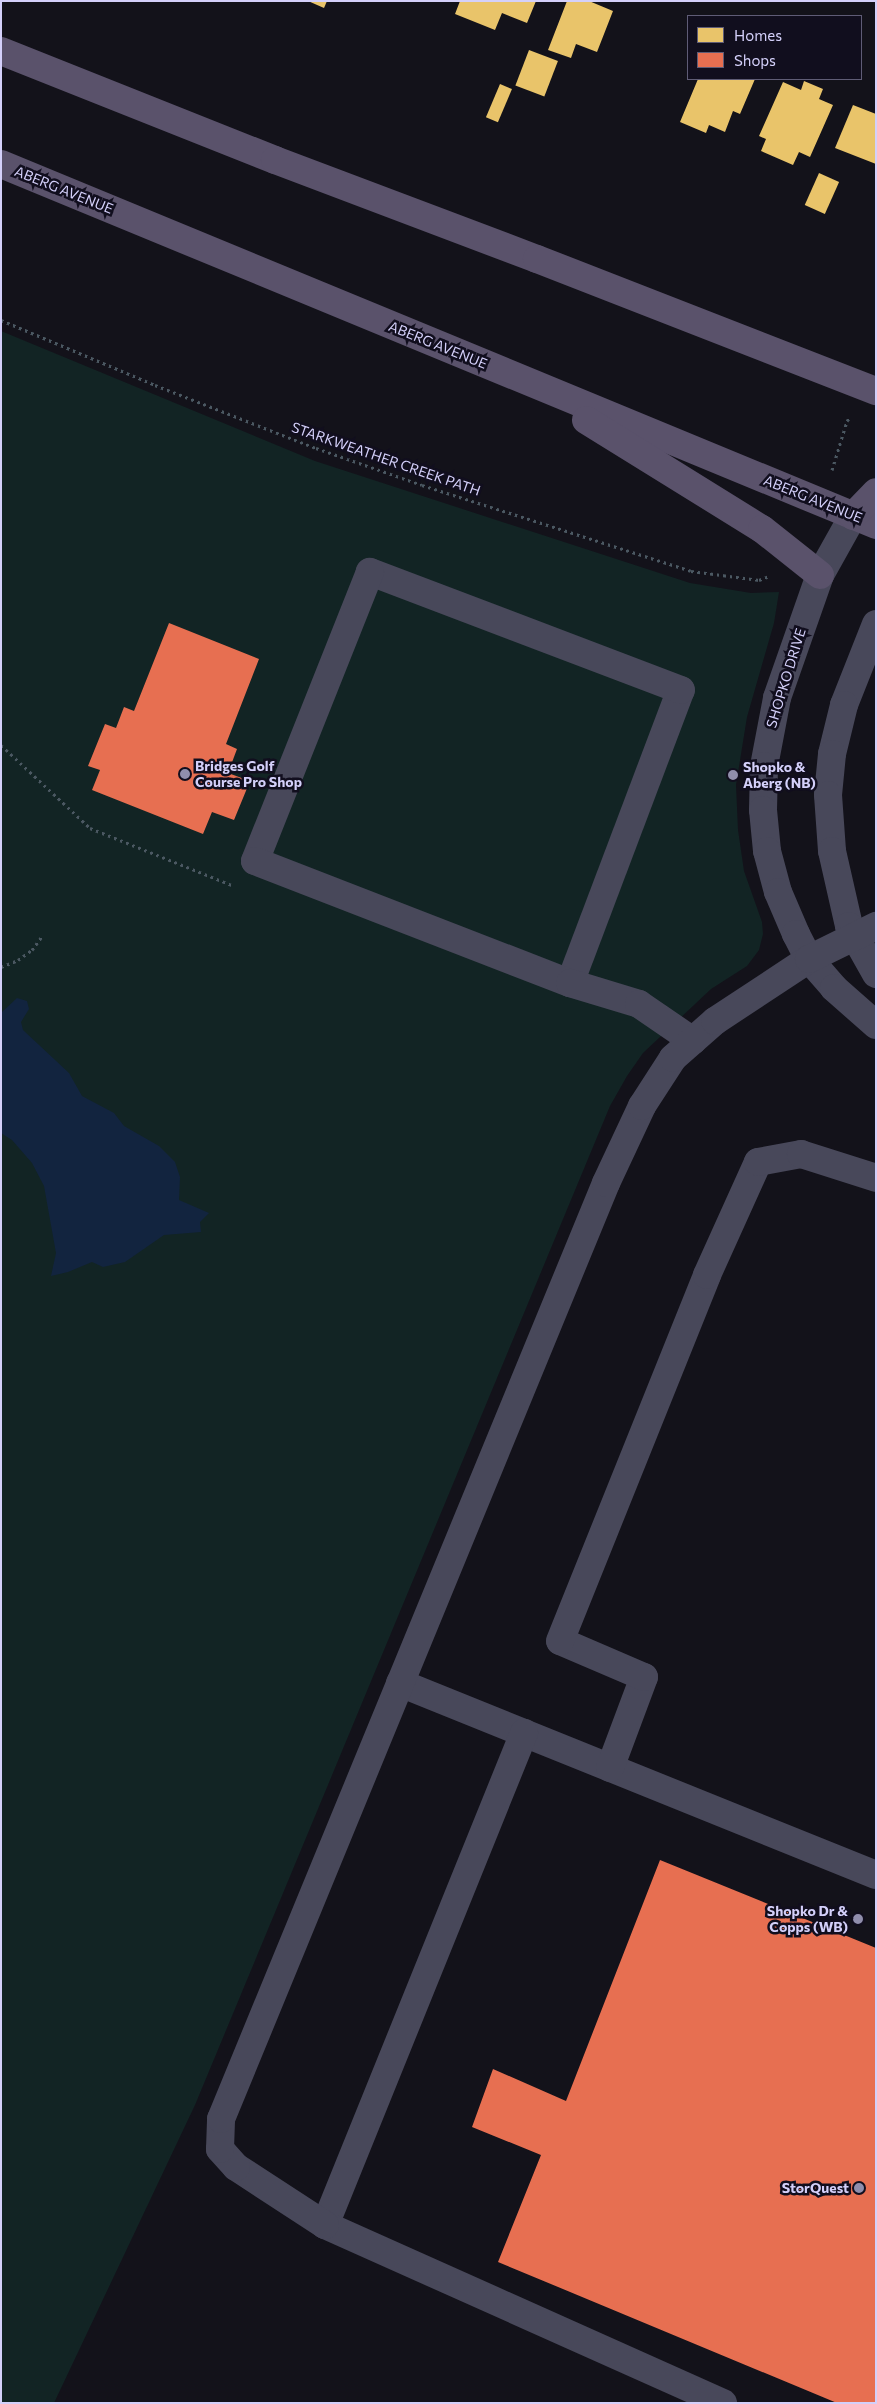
<!DOCTYPE html>
<style>
body{margin:0}
#map{position:relative;width:877px;height:2404px;overflow:hidden;background:#13121a;font-family:Commissioner,sans-serif}
div>[style]{position:absolute}
.green>*{inset:0;background:#122424}
.water>*{inset:0;background:#12243f}
.homes>*{inset:0;background:#e9c46a;transform-origin:0 0}
.shops>*{inset:0;background:#e76f51}
.path>*{height:3px;margin-top:-1.5px;transform-origin:0;background:repeating-linear-gradient(90deg,#4b5862 0 2.5px,transparent 0 6.5px)}
.minor>*{height:28px;margin:-14px;padding:0 14px;transform-origin:14px;border-radius:14px;background:#48485a}
.major>*{height:28px;margin:-14px;padding:0 14px;transform-origin:14px;border-radius:14px;background:#5a526b}
.dots>*{width:14px;height:14px;translate:-50% -50%;box-sizing:border-box;border:2px solid #110e1e;border-radius:50%}
span{translate:-50% -50%;white-space:nowrap;text-align:center;line-height:1.15;-webkit-text-stroke:5px #110e1e;paint-order:stroke}
.street-label{font-size:14px;color:#d4d0fa}
.poi-label{font-size:14px;color:#d4d0fa;font-weight:700}
.left{translate:0 -50%;text-align:left}
.right{translate:-100% -50%;text-align:right}
.frame{position:absolute;inset:0;border:2px solid #d4d0fa;pointer-events:none}
.legend{position:absolute;left:687px;top:15px;width:175px;height:65px;box-sizing:border-box;background:#110e1e;border:1px solid #5f5c76;margin:0;padding:6px 9px;list-style:none;font-size:15px;color:#d4d0fa}
.legend li{display:flex;align-items:center;gap:10px;height:25px}
.legend b{width:25px;border:1px solid #5f5c76}
</style>
<div id="map">
<div class="green">
<i style="clip-path:polygon(1px 331px,315px 461px,690px 583px,751px 593px,779px 592px,774px 623px,747px 717px,736px 785px,738px 830px,744px 871px,762px 922px,763px 934px,759px 950px,747px 966px,711px 989px,643px 1053px,627px 1076px,610px 1106px,195px 2105px,54px 2403px,1px 2403px)"></i>
</div>
<div class="water">
<i style="clip-path:polygon(17px 998px,27px 1001px,29px 1009px,21px 1022px,23px 1030px,69px 1073px,82px 1096px,114px 1113px,124px 1126px,159px 1146px,175px 1162px,180px 1177px,179px 1200px,209px 1213px,200px 1222px,201px 1232px,164px 1235px,125px 1262px,103px 1267px,92px 1262px,68px 1272px,51px 1276px,56px 1253px,44px 1186px,32px 1163px,12px 1140px,1px 1133px,1px 1013px)"></i>
</div>
<div class="homes">
<i style="clip-path:polygon(308px 1px,327px 1px,324px 8px)"></i>
<i style="clip-path:polygon(460px 1px,536px 1px,527px 23px,502px 13px,495px 30px,455px 14px)"></i>
<i style="clip-path:polygon(567px 1px,589px 1px,613px 11px,597px 52px,576px 44px,571px 58px,548px 50px)"></i>
<i style="left:529px;top:50px;width:31px;height:38px;rotate:21deg"></i>
<i style="clip-path:polygon(698px 79px,755px 79px,740px 114px,733px 111px,725px 132px,709px 125px,706px 133px,680px 122px)"></i>
<i style="clip-path:polygon(804px 81px,823px 89px,819px 99px,833px 105px,810px 157px,799px 152px,793px 165px,761px 151px,766px 139px,759px 136px,783px 82px,801px 90px)"></i>
<i style="left:500px;top:84px;width:13px;height:36px;rotate:23deg"></i>
<i style="clip-path:polygon(853px 105px,876px 114px,876px 164px,835px 148px)"></i>
<i style="left:819px;top:173px;width:22px;height:35px;rotate:24deg"></i>
</div>
<div class="shops">
<i style="clip-path:polygon(169px 623px,259px 659px,226px 744px,237px 749px,228px 773px,250px 781px,234px 820px,212px 812px,203px 834px,92px 790px,100px 770px,88px 766px,105px 724px,116px 728px,124px 707px,134px 711px)"></i>
<i style="clip-path:polygon(660px 1860px,876px 1948px,876px 2403px,837px 2403px,498px 2262px,541px 2155px,472px 2127px,493px 2069px,566px 2101px)"></i>
</div>
<div class="path">
<i style="left:1px;top:320px;width:167px;rotate:22.9deg"></i>
<i style="left:155px;top:385px;width:173px;rotate:21.4deg"></i>
<i style="left:316px;top:448px;width:112px;rotate:19.2deg"></i>
<i style="left:422px;top:485px;width:282px;rotate:17.7deg"></i>
<i style="left:691px;top:571px;width:69px;rotate:7.5deg"></i>
<i style="left:759px;top:580px;width:9px;rotate:-21deg"></i>
<i style="left:832px;top:470px;width:51px;rotate:-73deg"></i>
<i style="left:847px;top:421px;width:5px;rotate:-53deg"></i>
<i style="left:1px;top:745px;width:122px;rotate:43deg"></i>
<i style="left:90px;top:828px;width:153px;rotate:21.9deg"></i>
<i style="left:1px;top:967px;width:18px;rotate:-22deg"></i>
<i style="left:18px;top:960px;width:17px;rotate:-36deg"></i>
<i style="left:32px;top:950px;width:17px;rotate:-54deg"></i>
</div>
<div class="minor">
<i style="left:853px;top:516px;width:68px;rotate:119.2deg"></i>
<i style="left:820px;top:575px;width:130px;rotate:109.3deg"></i>
<i style="left:777px;top:698px;width:69px;rotate:100.8deg"></i>
<i style="left:764px;top:766px;width:44px;rotate:91.3deg"></i>
<i style="left:763px;top:810px;width:41px;rotate:84.4deg"></i>
<i style="left:767px;top:851px;width:42px;rotate:75deg"></i>
<i style="left:778px;top:892px;width:46px;rotate:66.8deg"></i>
<i style="left:796px;top:934px;width:28px;rotate:63deg"></i>
<i style="left:809px;top:959px;width:38px;rotate:49deg"></i>
<i style="left:834px;top:988px;width:56px;rotate:41.4deg"></i>
<i style="left:876px;top:624px;width:87px;rotate:111.6deg"></i>
<i style="left:844px;top:705px;width:50px;rotate:103.8deg"></i>
<i style="left:832px;top:754px;width:41px;rotate:95.6deg"></i>
<i style="left:828px;top:795px;width:56px;rotate:85.9deg"></i>
<i style="left:832px;top:851px;width:77px;rotate:77.2deg"></i>
<i style="left:849px;top:926px;width:55px;rotate:60.6deg"></i>
<i style="left:570px;top:983px;width:313px;rotate:-69.3deg"></i>
<i style="left:681px;top:690px;width:333px;rotate:-159.2deg"></i>
<i style="left:370px;top:572px;width:311px;rotate:111.7deg"></i>
<i style="left:255px;top:861px;width:338px;rotate:21.2deg"></i>
<i style="left:570px;top:983px;width:72px;rotate:16.9deg"></i>
<i style="left:639px;top:1004px;width:65px;rotate:34.4deg"></i>
<i style="left:400px;top:1683px;width:513px;rotate:21.97deg"></i>
<i style="left:610px;top:1768px;width:97px;rotate:-69.5deg"></i>
<i style="left:644px;top:1677px;width:91px;rotate:-156.8deg"></i>
<i style="left:560px;top:1641px;width:394px;rotate:-68.1deg"></i>
<i style="left:707px;top:1275px;width:124px;rotate:-65.7deg"></i>
<i style="left:758px;top:1162px;width:44px;rotate:-10.5deg"></i>
<i style="left:801px;top:1154px;width:79px;rotate:17.7deg"></i>
<i style="left:325px;top:2225px;width:531px;rotate:-67.98deg"></i>
<i style="left:723px;top:2403px;width:436px;rotate:-155.9deg"></i>
<i style="left:325px;top:2225px;width:106px;rotate:-146.9deg"></i>
<i style="left:236px;top:2167px;width:24px;rotate:-132deg"></i>
<i style="left:220px;top:2149px;width:30px;rotate:-88deg"></i>
<i style="left:221px;top:2119px;width:1012px;rotate:-67.64deg"></i>
<i style="left:606px;top:1183px;width:85px;rotate:-64.9deg"></i>
<i style="left:642px;top:1106px;width:57px;rotate:-57.1deg"></i>
<i style="left:673px;top:1058px;width:56px;rotate:-41.4deg"></i>
<i style="left:715px;top:1021px;width:113px;rotate:-33.4deg"></i>
<i style="left:809px;top:959px;width:75px;rotate:-26.2deg"></i>
</div>
<div class="major">
<i style="left:1px;top:51px;width:295px;rotate:21.7deg"></i>
<i style="left:275px;top:160px;width:280px;rotate:20.7deg"></i>
<i style="left:537px;top:259px;width:364px;rotate:21.3deg"></i>
<i style="left:1px;top:164px;width:947px;rotate:22.42deg"></i>
<i style="left:586px;top:420px;width:207px;rotate:31.8deg"></i>
<i style="left:762px;top:529px;width:74px;rotate:38.4deg"></i>
<i style="left:853px;top:516px;width:33px;rotate:-46deg"></i>
</div>
<div class="dots">
<i style="left:185px;top:774px;background:#908eac"></i>
<i style="left:733px;top:775px;background:#908eac"></i>
<i style="left:858px;top:1919px;background:#908eac"></i>
<i style="left:859px;top:2188px;background:#908eac"></i>
</div>
<div class="street-label">
<span style="left:64px;top:190px;rotate:22deg">ABERG AVENUE</span>
<span style="left:438px;top:345px;rotate:22deg">ABERG AVENUE</span>
<span style="left:386px;top:459px;rotate:19deg">STARKWEATHER CREEK PATH</span>
<span style="left:813px;top:499px;rotate:22deg">ABERG AVENUE</span>
<span style="left:786px;top:678px;rotate:-73deg">SHOPKO DRIVE</span>
</div>
<div class="poi-label">
<span class="left" style="left:195px;top:774px">Bridges Golf<br>Course Pro Shop</span>
<span class="left" style="left:743px;top:775px">Shopko &amp;<br>Aberg (NB)</span>
<span class="right" style="left:848px;top:1919px">Shopko Dr &amp;<br>Copps (WB)</span>
<span class="right" style="left:849px;top:2188px">StorQuest</span>
</div>
<div class="frame"></div>
<ul class="legend">
<li><b style="height:14px;background:#e9c46a"></b>Homes</li>
<li><b style="height:14px;background:#e76f51"></b>Shops</li>
</ul>
</div>
